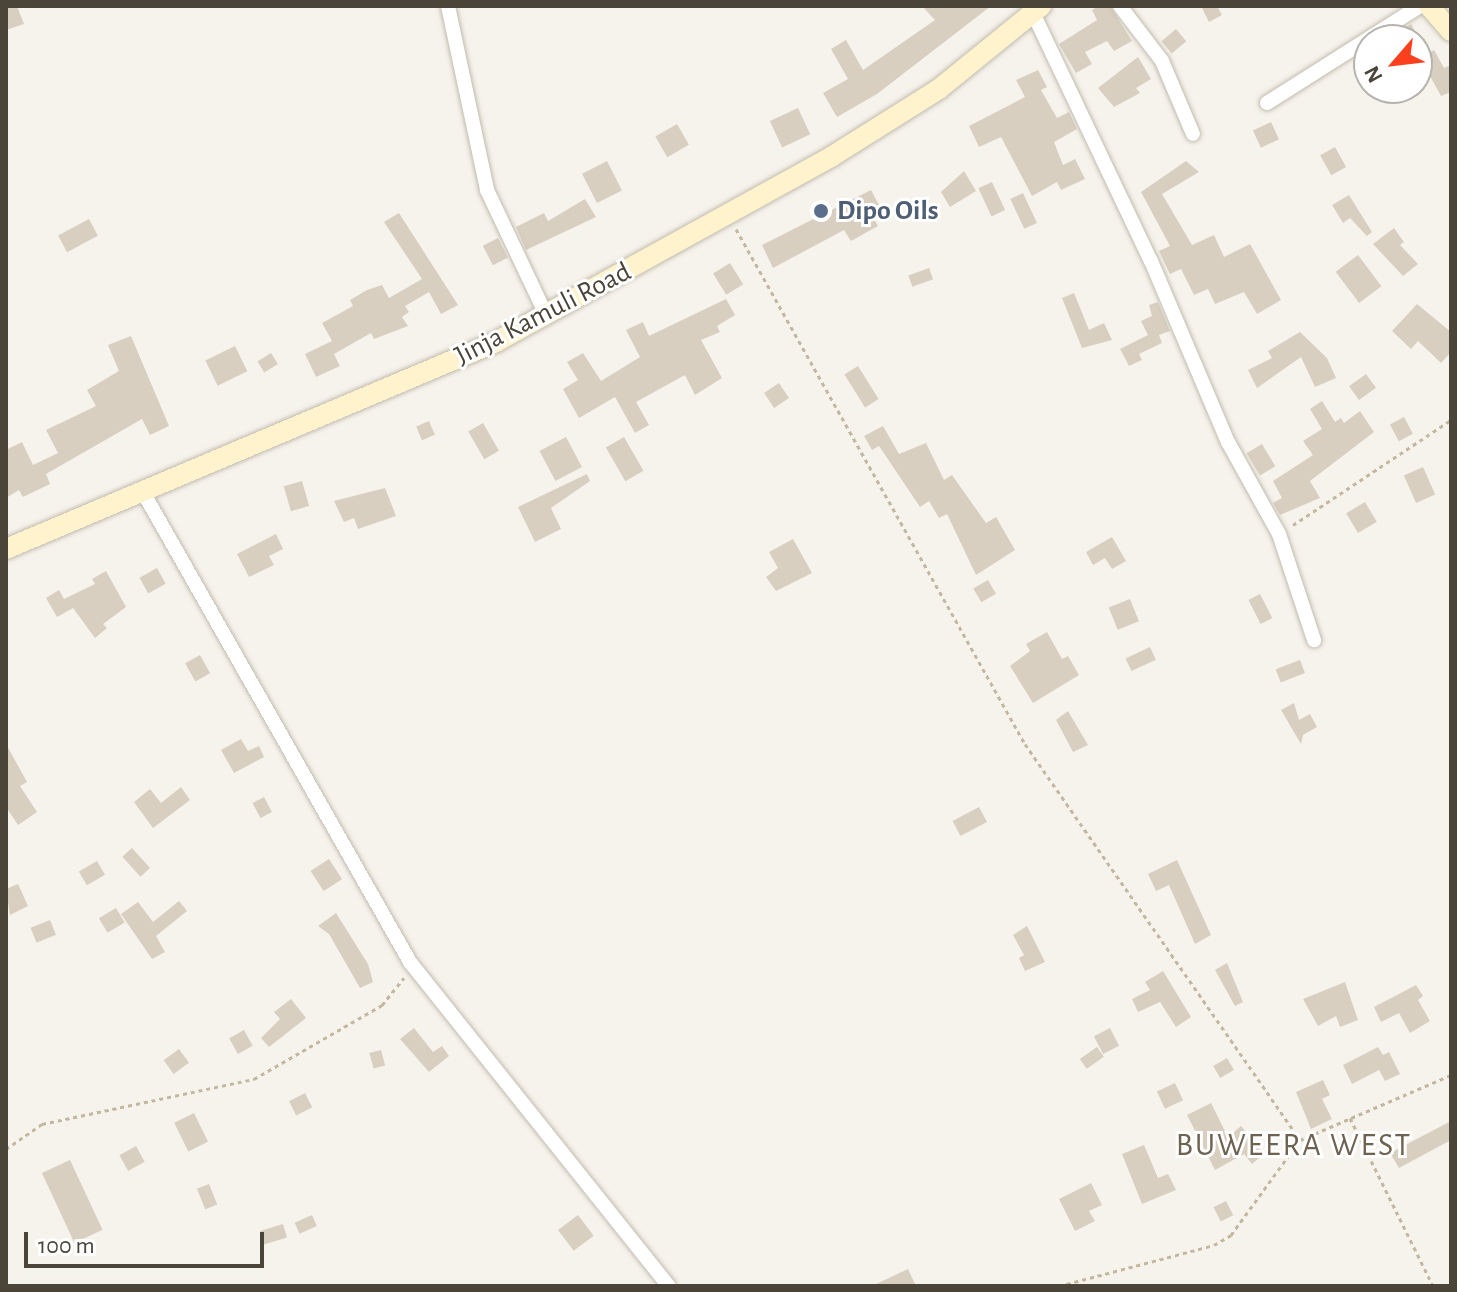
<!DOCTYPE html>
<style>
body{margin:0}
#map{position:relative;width:1457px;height:1292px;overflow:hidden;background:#f6f3ec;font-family:"Alegreya Sans",sans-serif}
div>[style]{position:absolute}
.building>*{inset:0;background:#d8cfc1;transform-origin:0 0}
.path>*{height:3px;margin-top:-1.5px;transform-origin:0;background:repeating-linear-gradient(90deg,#c4b79f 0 4px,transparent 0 8px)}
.roads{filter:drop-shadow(0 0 2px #c2bbae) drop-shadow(0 0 2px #c2bbae)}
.street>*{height:14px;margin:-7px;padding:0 7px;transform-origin:7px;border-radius:7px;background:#fff}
.secondary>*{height:20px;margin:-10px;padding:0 10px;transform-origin:10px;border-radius:10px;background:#fff3cd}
.dots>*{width:22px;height:22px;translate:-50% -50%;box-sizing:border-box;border:4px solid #fff;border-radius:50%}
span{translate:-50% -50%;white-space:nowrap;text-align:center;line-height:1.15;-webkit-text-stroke:6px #fff;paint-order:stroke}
.service-label{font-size:28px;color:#4e5e75;font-weight:700}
.left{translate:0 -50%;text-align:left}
.street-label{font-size:28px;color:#4b4439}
.quarter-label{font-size:32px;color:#6e6250;letter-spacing:2px}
.frame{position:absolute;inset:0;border:8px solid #4b4439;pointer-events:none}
.north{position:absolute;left:1353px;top:24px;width:80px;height:80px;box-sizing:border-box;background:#fff;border:2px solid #b7b4b0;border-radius:50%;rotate:242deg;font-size:22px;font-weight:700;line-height:32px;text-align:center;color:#4b4439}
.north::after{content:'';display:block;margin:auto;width:28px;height:36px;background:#fc3f1d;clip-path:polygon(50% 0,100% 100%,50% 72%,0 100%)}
.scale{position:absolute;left:24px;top:1232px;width:240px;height:36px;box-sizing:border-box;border:4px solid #4b4439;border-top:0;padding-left:10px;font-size:24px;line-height:28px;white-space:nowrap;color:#4b4439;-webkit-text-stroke:6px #fff;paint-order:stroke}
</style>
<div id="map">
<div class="building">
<i style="clip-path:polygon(6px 6px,17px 6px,24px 24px,6px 30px)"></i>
<i style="clip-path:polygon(922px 6px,991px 6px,877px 94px,837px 117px,823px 93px,848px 79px,831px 49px,846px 40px,863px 70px,935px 20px)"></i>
<i style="clip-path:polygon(1099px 6px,1110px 6px,1132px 41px,1114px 51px,1107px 41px,1085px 52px,1092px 64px,1076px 73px,1059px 44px,1097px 20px,1092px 10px)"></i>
<i style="clip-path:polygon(1201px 6px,1217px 6px,1222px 15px,1209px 22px)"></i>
<i style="clip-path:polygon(1411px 24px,1420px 40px,1385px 40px)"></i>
<i style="left:1176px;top:29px;width:16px;height:19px;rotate:50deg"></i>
<i style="clip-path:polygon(1434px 50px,1444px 68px,1451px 65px,1451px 92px,1441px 96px,1420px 58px)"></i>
<i style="clip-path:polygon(1138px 57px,1151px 79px,1136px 88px,1140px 93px,1114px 107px,1098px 88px)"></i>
<i style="clip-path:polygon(1038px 70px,1047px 87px,1041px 90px,1057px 118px,1069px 112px,1077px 129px,1054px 142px,1063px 165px,1075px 159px,1085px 179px,1061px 190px,1057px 182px,1032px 196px,1001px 137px,979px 147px,969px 126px,1025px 97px,1016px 80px)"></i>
<i style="left:798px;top:108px;width:29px;height:31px;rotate:65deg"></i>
<i style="left:1271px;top:122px;width:19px;height:20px;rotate:65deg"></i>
<i style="left:677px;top:124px;width:24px;height:25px;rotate:60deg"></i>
<i style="left:1335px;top:147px;width:23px;height:17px;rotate:61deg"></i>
<i style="left:607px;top:161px;width:33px;height:28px;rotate:63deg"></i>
<i style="clip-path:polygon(1186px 161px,1199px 172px,1162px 194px,1192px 245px,1214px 235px,1224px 257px,1250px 244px,1281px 300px,1257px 314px,1244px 292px,1215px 304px,1208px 289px,1194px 295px,1181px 269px,1170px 274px,1159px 251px,1170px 246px,1141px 192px)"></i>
<i style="clip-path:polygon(964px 171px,976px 191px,950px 207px,941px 192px)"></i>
<i style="left:992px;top:182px;width:31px;height:15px;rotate:65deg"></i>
<i style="clip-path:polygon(871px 190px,880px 207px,870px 212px,878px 226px,851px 241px,844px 230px,773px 268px,762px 245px)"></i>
<i style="left:1023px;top:193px;width:33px;height:14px;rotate:65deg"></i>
<i style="clip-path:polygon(1349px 195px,1372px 232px,1367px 236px,1350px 218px,1343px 223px,1332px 205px)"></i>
<i style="clip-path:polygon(585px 199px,596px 217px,526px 250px,516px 227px,544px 213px,548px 221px)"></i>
<i style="clip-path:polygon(399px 213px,458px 305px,441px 314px,429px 292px,405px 306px,409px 312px,402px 317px,408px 326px,374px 339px,371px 333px,334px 354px,340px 366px,316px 377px,305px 354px,332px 341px,322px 323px,353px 306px,350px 300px,367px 290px,382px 285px,389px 298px,422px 279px,384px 222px)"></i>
<i style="left:89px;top:219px;width:19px;height:35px;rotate:62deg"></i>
<i style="clip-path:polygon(1394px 228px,1404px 242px,1400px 245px,1418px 264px,1403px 276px,1373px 244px)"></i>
<i style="left:498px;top:238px;width:22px;height:17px;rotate:63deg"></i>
<i style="left:1358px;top:255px;width:39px;height:28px;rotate:53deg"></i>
<i style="left:730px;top:263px;width:25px;height:20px;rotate:58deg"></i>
<i style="left:929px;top:268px;width:12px;height:22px;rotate:70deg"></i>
<i style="clip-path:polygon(1074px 293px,1089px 330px,1104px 323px,1112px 340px,1082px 348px,1062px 298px)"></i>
<i style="clip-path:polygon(726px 299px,735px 315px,717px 326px,720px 332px,701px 340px,722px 378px,695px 395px,685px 375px,636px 402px,649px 425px,635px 433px,615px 397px,579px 418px,563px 389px,578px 380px,567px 362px,583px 353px,601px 381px,640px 357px,626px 330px,643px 322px,649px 336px)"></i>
<i style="clip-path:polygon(1158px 302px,1170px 331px,1159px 335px,1162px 343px,1139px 354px,1142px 360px,1129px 366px,1120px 349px,1148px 335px,1141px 321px,1152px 316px,1149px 305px)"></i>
<i style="clip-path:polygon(1417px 304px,1451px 332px,1451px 352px,1441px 363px,1418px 341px,1411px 349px,1392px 331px)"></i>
<i style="clip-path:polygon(1300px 332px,1327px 358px,1336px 378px,1315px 387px,1301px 357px,1257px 388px,1248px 370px,1272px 358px,1268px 351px)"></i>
<i style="clip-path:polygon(131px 336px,169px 426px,150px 435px,142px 419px,46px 474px,50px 484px,23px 497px,19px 490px,6px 498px,6px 450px,22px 442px,33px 465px,58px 453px,46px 430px,96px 406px,87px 390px,119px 371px,108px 345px)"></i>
<i style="left:235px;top:346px;width:28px;height:33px;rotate:64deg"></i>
<i style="left:271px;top:353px;width:13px;height:16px;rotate:58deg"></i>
<i style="left:858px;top:366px;width:39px;height:16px;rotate:58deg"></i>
<i style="left:1366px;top:374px;width:17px;height:21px;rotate:54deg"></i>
<i style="left:779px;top:383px;width:18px;height:18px;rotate:56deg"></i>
<i style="clip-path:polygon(1322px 401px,1335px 422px,1341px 418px,1344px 423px,1360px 411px,1374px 432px,1310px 481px,1320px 498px,1280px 515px,1273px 503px,1282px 498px,1273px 481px,1313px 455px,1303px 441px,1322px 429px,1310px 409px)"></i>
<i style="left:1404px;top:417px;width:19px;height:16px;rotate:62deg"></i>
<i style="left:429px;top:421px;width:15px;height:14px;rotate:67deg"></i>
<i style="left:483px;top:423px;width:32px;height:17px;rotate:60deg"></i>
<i style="clip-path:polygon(883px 426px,899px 454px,926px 443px,944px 480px,952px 475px,986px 523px,996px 517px,1015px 550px,976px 575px,947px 514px,939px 518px,929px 501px,920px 507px,879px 446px,872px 450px,864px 436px)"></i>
<i style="left:566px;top:437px;width:34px;height:30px;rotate:62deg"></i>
<i style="left:624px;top:437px;width:39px;height:21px;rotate:60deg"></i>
<i style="left:1262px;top:444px;width:26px;height:18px;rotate:59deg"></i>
<i style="left:1423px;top:467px;width:30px;height:21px;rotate:66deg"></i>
<i style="clip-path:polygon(587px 474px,590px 481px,551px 508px,561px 529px,535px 542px,518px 507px)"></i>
<i style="left:302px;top:481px;width:26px;height:19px;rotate:74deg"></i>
<i style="clip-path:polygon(385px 488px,396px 516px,358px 529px,354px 518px,344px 522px,334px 501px)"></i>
<i style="left:1365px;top:502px;width:23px;height:22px;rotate:59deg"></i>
<i style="clip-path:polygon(276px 534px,283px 549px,269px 556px,274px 565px,249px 577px,237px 554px)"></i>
<i style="clip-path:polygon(1112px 537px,1126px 561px,1112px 569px,1105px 558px,1093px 565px,1086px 552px)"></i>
<i style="clip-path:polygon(793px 539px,812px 573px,776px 591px,766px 577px,778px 568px,769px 552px)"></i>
<i style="left:157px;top:568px;width:18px;height:20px;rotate:61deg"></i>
<i style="clip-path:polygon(106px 571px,126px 607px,103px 624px,107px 628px,95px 638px,73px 608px,57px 617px,46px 598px,59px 590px,64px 599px,95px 584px,92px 579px)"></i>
<i style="left:988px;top:580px;width:16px;height:17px;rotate:60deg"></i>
<i style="left:1260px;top:594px;width:27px;height:13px;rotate:63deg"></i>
<i style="left:1130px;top:599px;width:24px;height:23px;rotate:68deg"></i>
<i style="clip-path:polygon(1047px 632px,1062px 659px,1068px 656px,1079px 675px,1033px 703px,1010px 666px,1030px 651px,1026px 644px)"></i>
<i style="left:1150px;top:647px;width:14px;height:27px;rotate:65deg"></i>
<i style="left:200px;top:655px;width:21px;height:17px;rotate:61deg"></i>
<i style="left:1300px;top:660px;width:14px;height:26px;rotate:69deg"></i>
<i style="clip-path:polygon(1294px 703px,1299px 720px,1310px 714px,1317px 727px,1303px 735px,1301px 744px,1281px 710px)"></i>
<i style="clip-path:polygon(1068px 711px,1088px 745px,1073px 752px,1056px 720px)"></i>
<i style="clip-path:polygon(241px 739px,248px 751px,259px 746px,264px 757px,234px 773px,221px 750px)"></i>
<i style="clip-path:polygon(6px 744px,27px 782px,20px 786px,37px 812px,18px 825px,6px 807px)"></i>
<i style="clip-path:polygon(181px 787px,190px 800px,153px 828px,134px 802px,150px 789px,161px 803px)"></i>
<i style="left:264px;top:797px;width:17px;height:13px;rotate:62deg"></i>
<i style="left:979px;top:807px;width:17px;height:30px;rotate:62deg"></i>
<i style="left:132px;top:848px;width:27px;height:13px;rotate:48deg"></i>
<i style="left:329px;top:859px;width:24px;height:22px;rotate:57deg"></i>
<i style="clip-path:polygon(1177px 860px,1211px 935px,1195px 944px,1169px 885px,1156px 891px,1148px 874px)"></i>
<i style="left:97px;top:861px;width:16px;height:21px;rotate:60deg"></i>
<i style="clip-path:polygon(18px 884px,28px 906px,10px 915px,6px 889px)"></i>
<i style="clip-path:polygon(179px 901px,187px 911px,156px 936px,165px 952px,152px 959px,121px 914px,138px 902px,153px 922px)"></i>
<i style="left:116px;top:908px;width:17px;height:20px;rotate:59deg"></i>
<i style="clip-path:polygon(336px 913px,368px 964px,373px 982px,360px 988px,329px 934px,318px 926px)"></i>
<i style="left:50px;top:920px;width:16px;height:21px;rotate:68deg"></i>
<i style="clip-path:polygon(1027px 926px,1045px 962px,1025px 971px,1019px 958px,1024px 955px,1013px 935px)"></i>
<i style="clip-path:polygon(1227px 963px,1243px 1002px,1235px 1006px,1215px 970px)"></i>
<i style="clip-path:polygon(1163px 971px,1191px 1017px,1176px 1027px,1160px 1002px,1138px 1012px,1132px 999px,1150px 990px,1145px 982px)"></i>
<i style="clip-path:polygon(1345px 982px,1358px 1020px,1340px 1027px,1336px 1016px,1318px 1026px,1303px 999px)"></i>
<i style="clip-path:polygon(1416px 985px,1423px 996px,1418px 1000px,1430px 1021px,1410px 1033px,1399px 1013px,1381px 1022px,1374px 1007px)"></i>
<i style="clip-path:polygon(291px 999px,306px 1018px,269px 1047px,261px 1038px,280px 1019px,274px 1012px)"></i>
<i style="clip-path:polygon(414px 1028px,433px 1052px,442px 1046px,449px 1056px,429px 1072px,400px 1039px)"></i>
<i style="left:1110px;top:1028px;width:20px;height:18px;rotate:63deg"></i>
<i style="left:244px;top:1030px;width:18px;height:17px;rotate:61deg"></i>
<i style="left:1097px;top:1047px;width:12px;height:21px;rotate:55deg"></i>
<i style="clip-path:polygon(1378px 1047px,1383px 1055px,1389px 1052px,1400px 1074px,1385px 1081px,1379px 1070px,1352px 1084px,1343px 1065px)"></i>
<i style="left:179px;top:1049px;width:17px;height:19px;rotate:54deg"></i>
<i style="left:381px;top:1050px;width:16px;height:12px;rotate:75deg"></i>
<i style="left:1227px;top:1058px;width:14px;height:16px;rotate:60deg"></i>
<i style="clip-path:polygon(1323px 1080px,1330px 1095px,1322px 1099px,1332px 1119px,1311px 1129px,1296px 1092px)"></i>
<i style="left:1175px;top:1083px;width:19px;height:20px;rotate:65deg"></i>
<i style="left:305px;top:1093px;width:16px;height:18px;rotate:63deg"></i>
<i style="clip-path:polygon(1211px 1103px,1228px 1137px,1241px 1126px,1264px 1154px,1252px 1164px,1244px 1154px,1215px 1170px,1187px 1115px)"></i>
<i style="left:194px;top:1113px;width:32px;height:22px;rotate:64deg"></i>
<i style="clip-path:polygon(1451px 1121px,1451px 1140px,1399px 1168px,1390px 1153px)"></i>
<i style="clip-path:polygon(1144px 1145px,1158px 1178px,1168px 1174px,1176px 1190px,1142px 1204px,1122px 1154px)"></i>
<i style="left:136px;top:1146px;width:18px;height:19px;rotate:61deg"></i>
<i style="left:70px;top:1160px;width:77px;height:31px;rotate:65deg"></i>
<i style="clip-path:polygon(1091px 1183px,1102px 1205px,1089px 1211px,1095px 1221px,1075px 1231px,1059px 1199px)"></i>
<i style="left:209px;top:1184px;width:22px;height:13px;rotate:68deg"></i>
<i style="left:1226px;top:1201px;width:16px;height:14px;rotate:63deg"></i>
<i style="left:312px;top:1215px;width:12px;height:19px;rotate:66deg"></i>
<i style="left:578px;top:1215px;width:26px;height:25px;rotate:53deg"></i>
<i style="left:283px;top:1224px;width:14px;height:24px;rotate:73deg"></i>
<i style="clip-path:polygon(908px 1269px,916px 1286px,872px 1286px)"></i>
</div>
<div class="path">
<i style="left:736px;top:229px;width:591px;rotate:60.7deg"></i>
<i style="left:1025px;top:744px;width:482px;rotate:55.2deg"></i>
<i style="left:1293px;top:525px;width:190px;rotate:-33.6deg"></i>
<i style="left:1350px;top:1118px;width:187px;rotate:63.7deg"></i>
<i style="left:6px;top:1149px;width:44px;rotate:-34.8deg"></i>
<i style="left:42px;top:1124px;width:217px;rotate:-12deg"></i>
<i style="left:254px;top:1079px;width:148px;rotate:-30deg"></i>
<i style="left:382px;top:1005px;width:35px;rotate:-51deg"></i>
<i style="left:1059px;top:1286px;width:160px;rotate:-14.8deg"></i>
<i style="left:1214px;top:1245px;width:20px;rotate:-30deg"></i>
<i style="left:1231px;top:1235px;width:117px;rotate:-54deg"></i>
<i style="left:1300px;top:1140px;width:164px;rotate:-23.3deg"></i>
</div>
<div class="roads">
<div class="street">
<i style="left:448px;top:6px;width:188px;rotate:78deg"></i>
<i style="left:487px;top:190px;width:138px;rotate:64.7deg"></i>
<i style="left:1120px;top:6px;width:69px;rotate:52.6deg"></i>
<i style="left:1162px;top:61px;width:79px;rotate:67deg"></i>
<i style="left:1034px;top:15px;width:272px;rotate:64.6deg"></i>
<i style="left:1151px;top:261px;width:197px;rotate:67deg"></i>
<i style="left:1228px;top:442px;width:105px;rotate:61deg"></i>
<i style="left:1279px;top:534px;width:112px;rotate:71.7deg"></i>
<i style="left:1267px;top:103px;width:181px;rotate:-32.4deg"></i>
<i style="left:143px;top:492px;width:541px;rotate:60.4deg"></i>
<i style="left:410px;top:962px;width:415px;rotate:51.4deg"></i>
</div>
<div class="secondary">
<i style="left:1429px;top:6px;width:33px;rotate:49deg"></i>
<i style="left:6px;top:549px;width:532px;rotate:-22.9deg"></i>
<i style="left:496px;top:342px;width:383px;rotate:-28.9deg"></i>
<i style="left:831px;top:157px;width:128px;rotate:-32.2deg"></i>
<i style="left:939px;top:89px;width:132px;rotate:-39.1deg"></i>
</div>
</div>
<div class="dots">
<i style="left:821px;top:211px;background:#5c6f8a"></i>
</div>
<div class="service-label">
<span class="left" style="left:837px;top:211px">Dipo Oils</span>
</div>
<div class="street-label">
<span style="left:543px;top:314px;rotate:-27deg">Jinja Kamuli Road</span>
</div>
<div class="quarter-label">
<span style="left:1294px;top:1145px">BUWEERA WEST</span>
</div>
<div class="frame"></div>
<div class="north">N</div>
<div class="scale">100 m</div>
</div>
